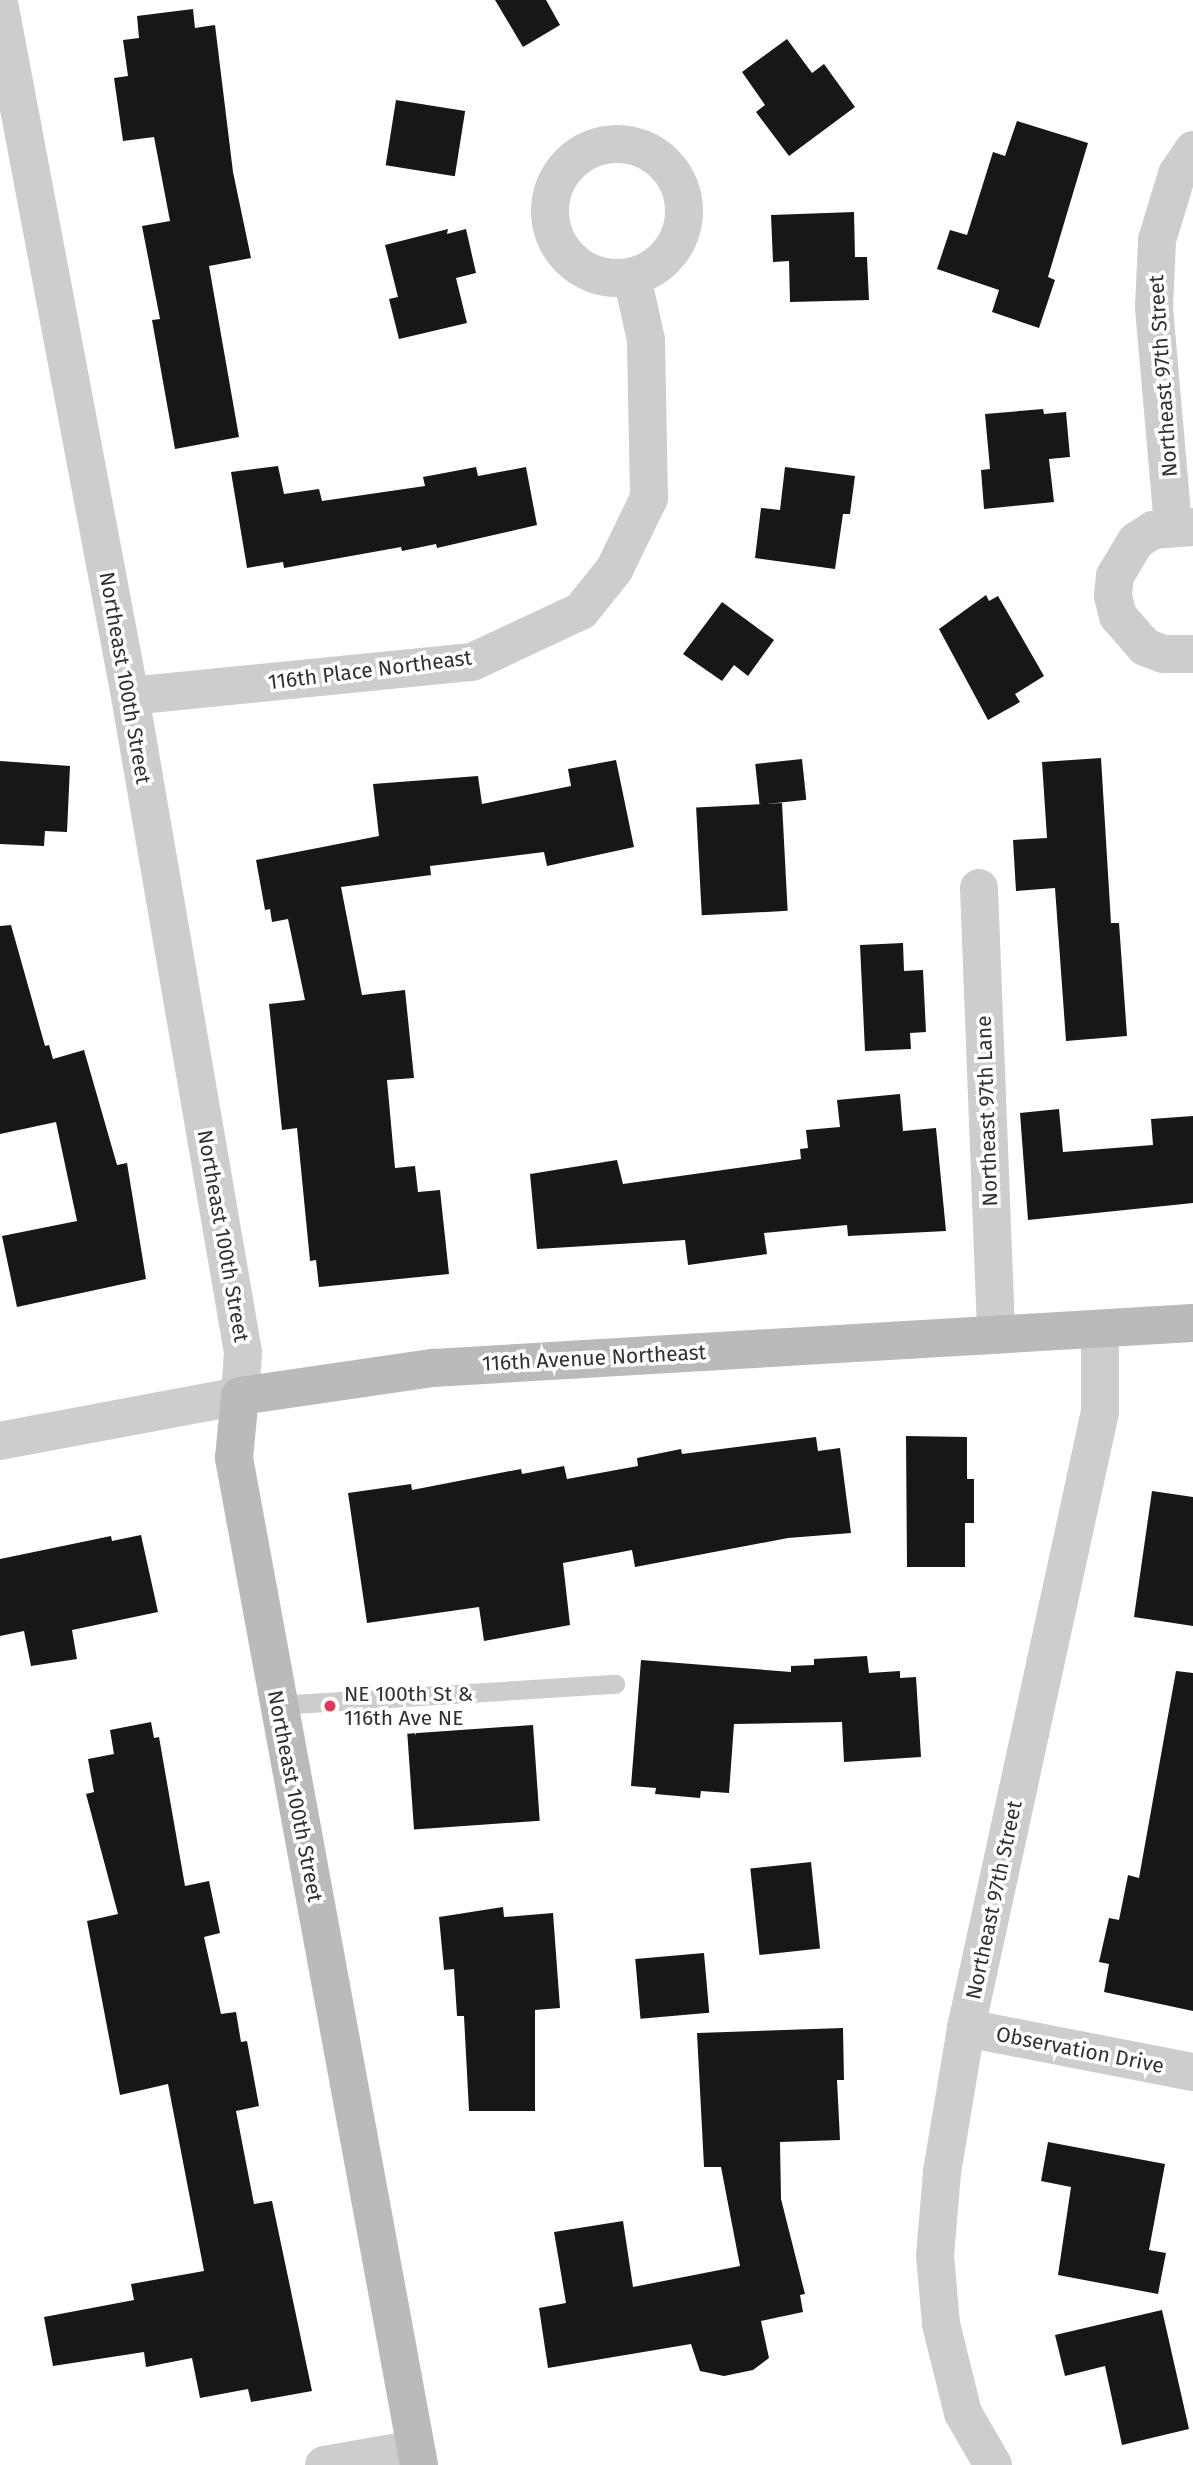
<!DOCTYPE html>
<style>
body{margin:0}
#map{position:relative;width:1193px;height:2465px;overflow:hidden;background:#fff;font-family:"Fira Sans",sans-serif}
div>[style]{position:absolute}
.building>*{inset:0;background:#171717;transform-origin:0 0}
.lane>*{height:19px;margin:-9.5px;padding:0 9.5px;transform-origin:9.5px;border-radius:9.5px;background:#cdcdcd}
.street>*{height:38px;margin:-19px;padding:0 19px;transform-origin:19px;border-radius:19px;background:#cdcdcd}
.street>.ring{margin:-19px;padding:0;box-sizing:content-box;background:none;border:38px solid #cdcdcd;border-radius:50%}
.secondary>*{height:38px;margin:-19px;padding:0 19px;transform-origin:19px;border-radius:19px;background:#bababa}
.dots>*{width:19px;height:19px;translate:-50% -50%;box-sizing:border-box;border:4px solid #fff;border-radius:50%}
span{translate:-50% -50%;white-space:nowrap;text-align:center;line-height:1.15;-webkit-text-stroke:7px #fff;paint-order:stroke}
.street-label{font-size:21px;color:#303030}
.poi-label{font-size:21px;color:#303030}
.left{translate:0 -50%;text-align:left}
</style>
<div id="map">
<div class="building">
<i style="clip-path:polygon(495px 0,546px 0,560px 25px,523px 47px)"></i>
<i style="clip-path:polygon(193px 9px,195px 28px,215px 25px,233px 172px,251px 258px,209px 266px,239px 437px,175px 449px,152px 320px,160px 319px,142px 226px,170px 221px,154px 137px,123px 141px,114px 78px,128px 76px,123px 40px,139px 38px,137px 16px)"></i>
<i style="clip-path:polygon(787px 39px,812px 73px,824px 64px,855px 107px,789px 156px,756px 112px,765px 105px,742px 72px)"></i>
<i style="left:396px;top:100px;width:70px;height:66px;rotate:9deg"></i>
<i style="clip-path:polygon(1017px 121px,1088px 143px,1048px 277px,1055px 280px,1039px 328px,992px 312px,999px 290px,937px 269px,950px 230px,967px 235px,993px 152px,1005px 156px)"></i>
<i style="clip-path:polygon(854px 212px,855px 257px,867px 257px,869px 300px,790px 302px,789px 261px,773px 262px,771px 215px)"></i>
<i style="clip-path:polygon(448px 229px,447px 234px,466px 229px,476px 273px,456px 278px,467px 323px,399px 339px,389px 299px,398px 297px,385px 245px)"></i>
<i style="clip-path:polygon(1043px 409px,1044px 414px,1066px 412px,1070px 457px,1049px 459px,1054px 502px,984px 509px,981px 470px,990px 469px,985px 414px)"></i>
<i style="clip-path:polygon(278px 466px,284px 494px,319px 489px,322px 501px,425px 486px,423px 477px,476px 467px,478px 476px,526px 467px,537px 525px,437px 548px,436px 544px,402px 551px,401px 547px,284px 568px,283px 562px,247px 568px,231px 472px)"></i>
<i style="clip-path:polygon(785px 467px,855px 476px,850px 514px,843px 514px,835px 569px,755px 558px,761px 508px,780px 510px)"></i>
<i style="clip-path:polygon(986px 595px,989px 601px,998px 596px,1044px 676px,1015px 694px,1020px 702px,988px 720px,939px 629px)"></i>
<i style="clip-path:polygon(722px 602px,774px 640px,748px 676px,734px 665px,722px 681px,683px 654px)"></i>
<i style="clip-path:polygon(1101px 758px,1111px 923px,1119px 923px,1127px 1036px,1066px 1041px,1055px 888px,1016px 891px,1013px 840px,1047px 838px,1042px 762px)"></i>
<i style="left:802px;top:759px;width:41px;height:47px;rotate:84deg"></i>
<i style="clip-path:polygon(616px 760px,634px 847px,547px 866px,544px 852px,430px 866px,431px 875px,341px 887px,362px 995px,405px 990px,414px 1078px,387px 1080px,395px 1168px,415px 1166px,418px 1192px,440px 1190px,449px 1274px,319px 1287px,316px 1260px,310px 1261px,297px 1128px,282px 1130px,269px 1004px,305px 1000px,288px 919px,272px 922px,270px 909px,265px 910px,256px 860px,379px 836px,373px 784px,478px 776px,482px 804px,571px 786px,568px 769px)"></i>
<i style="clip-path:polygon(0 761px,70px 766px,67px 832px,45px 831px,44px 846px,0 844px)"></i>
<i style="left:782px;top:803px;width:108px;height:86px;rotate:87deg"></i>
<i style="clip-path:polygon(11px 925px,45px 1046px,49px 1045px,53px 1059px,84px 1050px,117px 1165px,127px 1163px,146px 1279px,17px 1307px,2px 1236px,77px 1221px,56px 1122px,0 1134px,0 926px)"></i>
<i style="clip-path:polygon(903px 943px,904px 971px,923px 970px,926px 1032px,910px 1033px,911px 1049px,865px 1051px,860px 945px)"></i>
<i style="clip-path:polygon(900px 1094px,903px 1131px,936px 1128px,946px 1231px,848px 1236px,847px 1225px,764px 1233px,767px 1254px,688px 1265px,685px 1240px,537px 1249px,530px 1174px,617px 1160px,623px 1184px,801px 1159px,800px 1149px,808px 1148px,806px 1130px,840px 1127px,837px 1100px)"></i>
<i style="clip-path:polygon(1059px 1109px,1063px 1152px,1153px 1145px,1151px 1119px,1193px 1116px,1193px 1203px,1028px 1220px,1020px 1113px)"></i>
<i style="clip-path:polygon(906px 1436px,967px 1437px,967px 1479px,974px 1479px,974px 1523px,965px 1523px,965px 1567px,907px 1567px)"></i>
<i style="clip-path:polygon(816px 1437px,818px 1451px,840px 1448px,851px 1533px,788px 1538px,635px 1567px,632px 1550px,563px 1563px,570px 1625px,484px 1641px,479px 1607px,367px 1623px,348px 1493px,411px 1484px,412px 1490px,521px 1469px,522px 1474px,564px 1466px,567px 1479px,638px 1466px,637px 1458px,681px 1449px,682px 1454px)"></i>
<i style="clip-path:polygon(1152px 1491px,1193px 1497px,1193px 1626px,1134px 1617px)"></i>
<i style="clip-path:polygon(141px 1535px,158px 1612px,72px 1630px,77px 1659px,31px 1666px,24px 1631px,0 1636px,0 1559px,111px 1536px,112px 1541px)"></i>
<i style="clip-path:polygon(867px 1656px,869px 1673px,900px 1671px,900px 1678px,916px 1677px,921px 1757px,844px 1762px,842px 1722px,734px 1724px,729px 1793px,701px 1791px,700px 1798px,655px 1794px,656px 1788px,631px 1786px,641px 1660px,791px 1672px,791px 1666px,814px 1665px,814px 1659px)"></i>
<i style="clip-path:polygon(1176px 1671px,1193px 1673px,1193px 2011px,1104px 1992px,1109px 1964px,1099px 1962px,1109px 1918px,1119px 1920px,1128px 1875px,1139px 1878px)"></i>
<i style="clip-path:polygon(151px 1722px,154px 1738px,159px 1737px,185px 1886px,209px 1881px,220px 1933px,204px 1937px,221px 2014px,236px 2012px,241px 2042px,247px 2041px,259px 2106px,236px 2111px,254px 2204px,272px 2201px,312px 2391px,251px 2402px,248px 2389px,200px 2398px,192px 2358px,146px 2367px,144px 2352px,53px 2366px,44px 2317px,134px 2300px,131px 2284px,204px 2271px,168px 2084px,120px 2095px,87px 1921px,118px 1914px,86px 1794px,94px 1792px,88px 1759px,114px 1754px,110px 1730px)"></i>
<i style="left:533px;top:1725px;width:96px;height:126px;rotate:86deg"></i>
<i style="left:811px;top:1862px;width:87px;height:61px;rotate:84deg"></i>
<i style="clip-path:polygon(503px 1907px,504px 1917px,553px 1913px,560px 2008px,535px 2010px,535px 2111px,469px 2111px,464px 2016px,457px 2016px,454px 1969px,444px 1970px,439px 1917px)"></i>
<i style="left:704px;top:1953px;width:60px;height:69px;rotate:85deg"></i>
<i style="clip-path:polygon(843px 2028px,844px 2080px,837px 2080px,840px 2140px,780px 2142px,781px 2199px,805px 2294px,800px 2295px,803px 2312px,761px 2321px,769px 2358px,753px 2370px,724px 2376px,700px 2371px,691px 2344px,548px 2368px,539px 2308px,566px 2303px,554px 2232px,623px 2221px,633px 2287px,740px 2266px,721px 2167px,704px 2167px,697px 2033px)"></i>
<i style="clip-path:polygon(1048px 2142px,1165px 2164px,1149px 2250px,1166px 2253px,1158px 2294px,1058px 2275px,1071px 2187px,1041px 2181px)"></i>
<i style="clip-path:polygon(1162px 2310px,1189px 2429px,1122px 2445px,1105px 2366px,1065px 2376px,1055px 2335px)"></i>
</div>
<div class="lane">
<i style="left:278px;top:1705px;width:338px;rotate:-3.6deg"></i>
</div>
<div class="street">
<i style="left:0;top:8px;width:700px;rotate:79.3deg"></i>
<i style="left:130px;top:696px;width:666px;rotate:80.23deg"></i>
<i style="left:243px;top:1352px;width:44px;rotate:93.9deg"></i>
<i style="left:240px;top:1396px;width:244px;rotate:169.4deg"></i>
<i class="ring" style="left:550px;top:144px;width:96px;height:96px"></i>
<i style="left:1173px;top:525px;width:219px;rotate:-95deg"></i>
<i style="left:1154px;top:307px;width:67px;rotate:-87.4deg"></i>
<i style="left:1157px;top:240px;width:69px;rotate:-73.1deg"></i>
<i style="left:1177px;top:174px;width:29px;rotate:-56deg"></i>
<i style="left:1193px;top:527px;width:40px;rotate:175.7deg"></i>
<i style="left:1153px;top:530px;width:20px;rotate:147deg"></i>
<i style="left:1136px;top:541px;width:41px;rotate:121deg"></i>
<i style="left:1115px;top:576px;width:20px;rotate:96deg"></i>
<i style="left:1113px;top:596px;width:21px;rotate:76deg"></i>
<i style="left:1118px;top:616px;width:41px;rotate:48.9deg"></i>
<i style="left:1145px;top:647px;width:19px;rotate:21deg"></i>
<i style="left:1163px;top:654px;width:30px"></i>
<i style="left:130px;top:696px;width:344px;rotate:-5.7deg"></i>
<i style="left:472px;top:662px;width:120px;rotate:-25.1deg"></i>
<i style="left:581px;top:611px;width:53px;rotate:-51.2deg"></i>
<i style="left:614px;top:570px;width:80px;rotate:-64.1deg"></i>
<i style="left:649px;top:498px;width:158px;rotate:-91.1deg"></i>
<i style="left:646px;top:340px;width:65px;rotate:-102.5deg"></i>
<i style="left:979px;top:888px;width:447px;rotate:87.8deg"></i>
<i style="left:966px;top:2028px;width:231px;rotate:11deg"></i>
<i style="left:324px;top:2465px;width:93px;rotate:-9.9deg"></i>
<i style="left:993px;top:2465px;width:60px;rotate:-120deg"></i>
<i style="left:963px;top:2413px;width:92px;rotate:-103.9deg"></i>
<i style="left:941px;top:2324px;width:68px;rotate:-95deg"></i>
<i style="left:935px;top:2256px;width:84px;rotate:-85.2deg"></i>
<i style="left:942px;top:2172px;width:146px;rotate:-80.5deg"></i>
<i style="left:966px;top:2028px;width:630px;rotate:-77.73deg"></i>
<i style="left:1100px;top:1412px;width:82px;rotate:-90deg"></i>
</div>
<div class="secondary">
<i style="left:419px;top:2465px;width:1024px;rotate:-100.41deg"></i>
<i style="left:234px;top:1458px;width:62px;rotate:-84.5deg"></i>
<i style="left:240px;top:1396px;width:195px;rotate:-8.3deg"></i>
<i style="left:433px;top:1368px;width:761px;rotate:-3.39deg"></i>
</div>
<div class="dots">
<i style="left:330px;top:1706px;background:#e3365b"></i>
</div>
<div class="street-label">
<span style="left:1163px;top:376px;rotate:-94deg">Northeast 97th Street</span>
<span style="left:370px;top:670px;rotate:-7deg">116th Place Northeast</span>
<span style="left:125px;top:678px;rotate:80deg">Northeast 100th Street</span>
<span style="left:987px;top:1111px;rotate:-92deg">Northeast 97th Lane</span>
<span style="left:223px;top:1236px;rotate:80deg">Northeast 100th Street</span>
<span style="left:594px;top:1358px;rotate:-3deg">116th Avenue Northeast</span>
<span style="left:295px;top:1796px;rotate:79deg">Northeast 100th Street</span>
<span style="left:994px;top:1900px;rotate:-78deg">Northeast 97th Street</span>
<span style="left:1080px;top:2050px;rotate:11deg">Observation Drive</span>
</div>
<div class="poi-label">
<span class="left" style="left:344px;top:1706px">NE 100th St &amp;<br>116th Ave NE</span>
</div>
</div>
